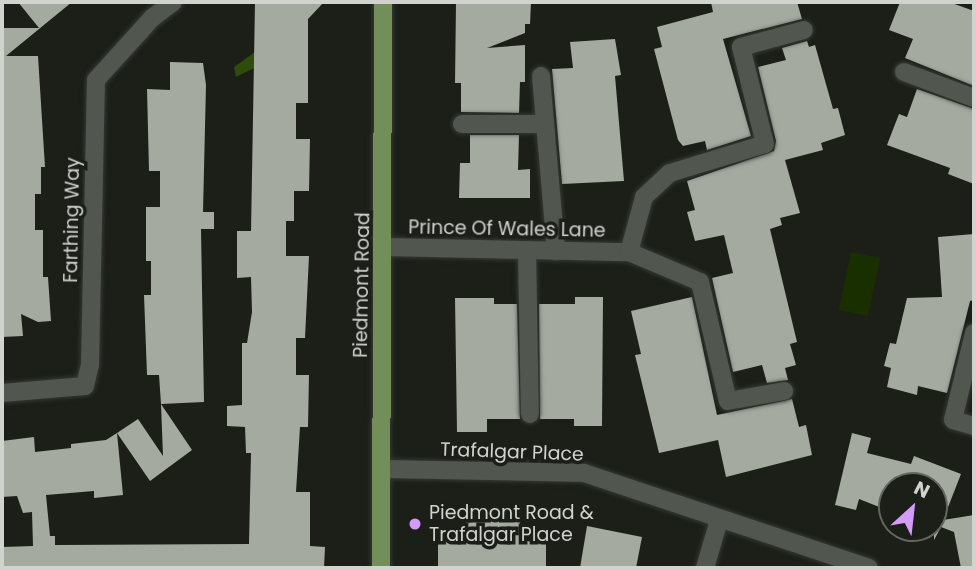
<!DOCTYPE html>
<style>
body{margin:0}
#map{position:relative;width:976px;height:570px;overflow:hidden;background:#1b1f18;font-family:Poppins,sans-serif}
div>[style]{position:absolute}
.green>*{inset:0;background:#192f00;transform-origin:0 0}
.water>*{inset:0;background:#2e4c0a}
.building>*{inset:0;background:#a4aaa0}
.roads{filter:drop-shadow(0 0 2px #363934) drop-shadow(0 0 2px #363934)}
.minor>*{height:18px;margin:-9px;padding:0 9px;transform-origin:9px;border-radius:9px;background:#51564e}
.major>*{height:18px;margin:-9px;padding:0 9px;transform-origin:9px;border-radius:9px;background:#738f59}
.dots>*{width:19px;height:19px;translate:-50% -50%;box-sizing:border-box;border:4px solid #1b1f18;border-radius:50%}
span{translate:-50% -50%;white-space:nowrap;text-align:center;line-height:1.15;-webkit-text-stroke:7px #1b1f18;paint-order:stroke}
.street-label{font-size:19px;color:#d0d3ce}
.poi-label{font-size:19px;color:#d0d3ce}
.left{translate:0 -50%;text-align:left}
.frame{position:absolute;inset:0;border:4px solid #d0d3ce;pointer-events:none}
.north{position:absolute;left:878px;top:472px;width:70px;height:70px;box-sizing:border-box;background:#1b1f18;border:2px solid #636761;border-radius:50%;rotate:27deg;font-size:19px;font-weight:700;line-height:28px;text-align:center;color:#d0d3ce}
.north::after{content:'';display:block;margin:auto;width:24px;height:32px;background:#d59bfa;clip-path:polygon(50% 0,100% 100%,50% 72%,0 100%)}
</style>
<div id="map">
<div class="green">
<i style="left:851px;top:252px;width:30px;height:59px;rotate:12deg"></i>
</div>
<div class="water">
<i style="clip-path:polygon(255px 52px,258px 66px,236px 77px,234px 67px)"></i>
</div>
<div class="building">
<i style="clip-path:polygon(18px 2px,72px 2px,6px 56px,38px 56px,45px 167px,41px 167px,41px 194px,35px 194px,35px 230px,43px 230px,43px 277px,48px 277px,51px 321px,38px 322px,21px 314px,23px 336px,2px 337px,2px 28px,39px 28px)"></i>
<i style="clip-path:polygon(255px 2px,324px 2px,308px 19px,308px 103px,296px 103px,296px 139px,310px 139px,309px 191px,294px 191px,294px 221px,286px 221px,286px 256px,309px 256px,305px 338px,296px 338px,296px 375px,309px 375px,308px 427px,300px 427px,296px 492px,310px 492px,310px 546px,325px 547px,324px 568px,2px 568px,2px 547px,33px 546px,32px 512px,23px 513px,17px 496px,2px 497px,2px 441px,34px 437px,35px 452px,71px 448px,71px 444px,106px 440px,117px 433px,123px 495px,94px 498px,94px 491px,46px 495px,50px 536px,55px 536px,55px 545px,249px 544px,251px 453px,246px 453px,245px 427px,227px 426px,227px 406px,242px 405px,242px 343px,247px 343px,252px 312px,251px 277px,237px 278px,237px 231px,251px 231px)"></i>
<i style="clip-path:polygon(456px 2px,531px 2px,530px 24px,525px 24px,525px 33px,487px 48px,525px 45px,525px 82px,520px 82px,519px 113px,461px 112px,461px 83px,455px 83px)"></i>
<i style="clip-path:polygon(711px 2px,797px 2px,802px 19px,723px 39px,751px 136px,707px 150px,705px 141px,683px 146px,678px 140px,654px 49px,662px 47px,657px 27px,713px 12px)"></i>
<i style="clip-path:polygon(900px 2px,949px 2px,974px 11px,974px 86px,905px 58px,913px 39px,889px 30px)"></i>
<i style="clip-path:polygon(615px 39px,621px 75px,615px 76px,624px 181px,562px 184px,552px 69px,573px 68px,570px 42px)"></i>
<i style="clip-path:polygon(807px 41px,809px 47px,815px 45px,833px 109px,838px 108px,845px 135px,821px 143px,823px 150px,785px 160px,800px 213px,780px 218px,782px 225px,770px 229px,797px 342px,790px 344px,796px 365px,785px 368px,788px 380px,767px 383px,762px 365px,733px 372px,712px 278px,733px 273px,724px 235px,695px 241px,687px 212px,695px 210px,687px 181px,774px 151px,776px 141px,758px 67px,786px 60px,782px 48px)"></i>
<i style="clip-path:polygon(170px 62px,203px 63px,206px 85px,203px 212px,214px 212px,214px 229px,201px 229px,204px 402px,161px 404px,159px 375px,147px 375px,144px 295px,151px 295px,151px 261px,146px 261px,146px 207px,160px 207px,160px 171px,149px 171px,147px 89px,170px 90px)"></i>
<i style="clip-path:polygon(917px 89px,974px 109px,974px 184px,948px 174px,950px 168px,887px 145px,899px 114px,907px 117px)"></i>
<i style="clip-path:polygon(470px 135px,519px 135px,518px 170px,530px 169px,530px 198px,459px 198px,460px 163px,470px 163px)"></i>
<i style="clip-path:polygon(974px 234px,974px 300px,970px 301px,947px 393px,918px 386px,917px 395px,887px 387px,891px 368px,884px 366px,890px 343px,896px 344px,907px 298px,942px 297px,938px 237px)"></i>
<i style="clip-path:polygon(575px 297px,603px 297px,602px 426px,574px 426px,574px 419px,540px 419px,539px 304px,575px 304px)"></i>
<i style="clip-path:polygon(692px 297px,717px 415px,792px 399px,799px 427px,806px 425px,812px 455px,726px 477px,718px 440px,659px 453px,635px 355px,641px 354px,631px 311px)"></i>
<i style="clip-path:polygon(455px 298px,494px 298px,494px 304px,517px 304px,520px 419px,487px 419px,487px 432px,457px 432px)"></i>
<i style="clip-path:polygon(161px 404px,192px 450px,150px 481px,117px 433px,138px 419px,163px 456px)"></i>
<i style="clip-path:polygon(852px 433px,871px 438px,867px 453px,911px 464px,914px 456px,961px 474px,943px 520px,974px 515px,974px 568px,961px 568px,954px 532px,941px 527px,934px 540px,934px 486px,892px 486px,892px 512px,859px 499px,856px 510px,835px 505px)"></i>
<i style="clip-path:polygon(520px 520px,520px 540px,546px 544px,546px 568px,438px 568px,438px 534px,466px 534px,466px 521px)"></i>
<i style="clip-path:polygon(587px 526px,642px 537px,636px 568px,580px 568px)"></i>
</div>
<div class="roads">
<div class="minor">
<i style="left:904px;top:72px;width:75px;rotate:20.4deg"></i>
<i style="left:541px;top:76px;width:176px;rotate:85.1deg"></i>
<i style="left:462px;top:124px;width:83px"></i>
<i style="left:384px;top:247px;width:245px;rotate:1.2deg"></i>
<i style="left:629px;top:252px;width:77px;rotate:22.9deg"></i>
<i style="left:700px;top:282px;width:122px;rotate:76.8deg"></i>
<i style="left:728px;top:401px;width:57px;rotate:-10.1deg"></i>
<i style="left:527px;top:250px;width:164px;rotate:89deg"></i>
<i style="left:629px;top:252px;width:57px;rotate:-74.7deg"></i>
<i style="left:644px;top:197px;width:35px;rotate:-43deg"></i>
<i style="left:670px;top:173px;width:99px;rotate:-17deg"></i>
<i style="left:765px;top:144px;width:100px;rotate:-103.9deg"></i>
<i style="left:741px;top:47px;width:65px;rotate:-15.1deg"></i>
<i style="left:974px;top:333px;width:89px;rotate:103.6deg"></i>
<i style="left:953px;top:420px;width:22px;rotate:16deg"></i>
<i style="left:2px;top:393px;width:83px;rotate:-4.8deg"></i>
<i style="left:85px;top:386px;width:22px;rotate:-77deg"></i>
<i style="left:90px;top:365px;width:285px;rotate:-88.8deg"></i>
<i style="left:96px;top:80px;width:84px;rotate:-47.9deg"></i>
<i style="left:152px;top:18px;width:26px;rotate:-37deg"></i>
<i style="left:381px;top:469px;width:203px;rotate:1.1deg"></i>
<i style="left:584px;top:473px;width:300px;rotate:18.4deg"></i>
<i style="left:705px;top:568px;width:50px;rotate:-73.7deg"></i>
</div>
<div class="major">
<i style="left:381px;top:568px;width:566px;rotate:-89.8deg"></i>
</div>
</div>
<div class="dots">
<i style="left:415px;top:524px;background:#d59bfa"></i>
</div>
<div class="street-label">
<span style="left:72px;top:220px;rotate:-89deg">Farthing Way</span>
<span style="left:507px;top:229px;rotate:1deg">Prince Of Wales Lane</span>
<span style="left:362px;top:285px;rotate:-89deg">Piedmont Road</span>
<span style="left:512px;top:452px;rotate:2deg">Trafalgar Place</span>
</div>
<div class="poi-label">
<span class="left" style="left:429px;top:524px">Piedmont Road &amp;<br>Trafalgar Place</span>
</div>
<div class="frame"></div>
<div class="north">N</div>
</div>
